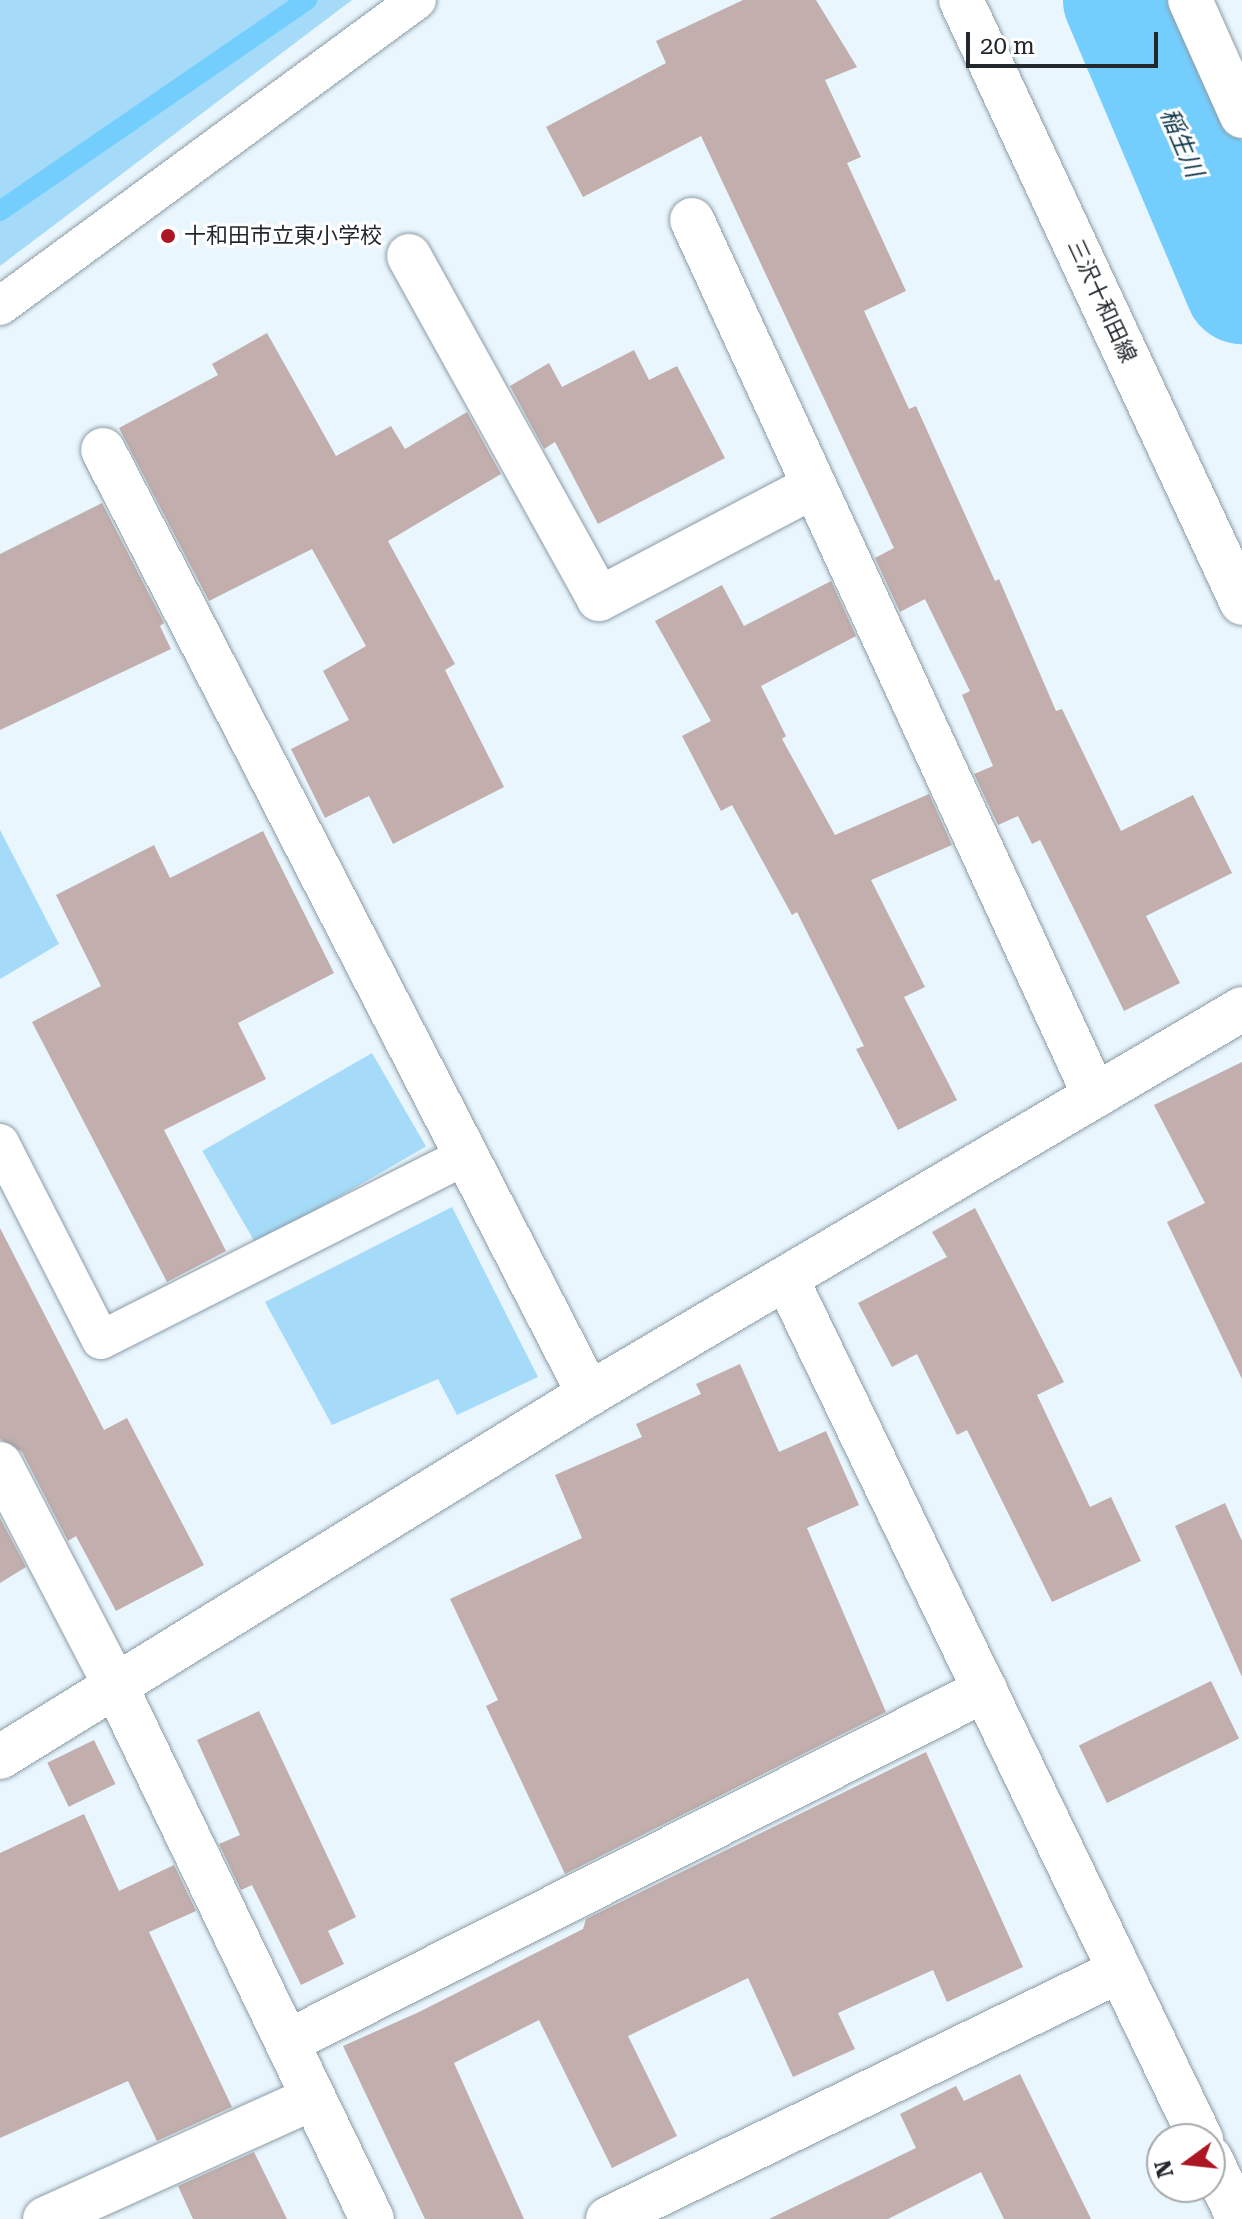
<!DOCTYPE html>
<meta charset="utf-8">
<style>
body{margin:0}
#map{position:relative;width:1242px;height:2219px;overflow:hidden;background:#e9f6fe;font-family:"Roboto Serif","Noto Sans JP",serif}
div>[style]{position:absolute}
.green>*{inset:0;background:#a5dbf8;transform-origin:0 0}
.stream>*{height:20px;margin:-10px;padding:0 10px;transform-origin:10px;border-radius:10px;background:#74cefd}
.river>*{height:114px;margin:-57px;padding:0 57px;transform-origin:57px;border-radius:57px;background:#74cefd}
.building>*{inset:0;background:#c2aeac;transform-origin:0 0}
.roads{filter:drop-shadow(0 0 2px #8d9ca5) drop-shadow(0 0 2px #8d9ca5)}
.service>*{height:38px;margin:-19px;padding:0 19px;transform-origin:19px;border-radius:19px;background:#fff}
.minor>*{height:44px;margin:-22px;padding:0 22px;transform-origin:22px;border-radius:22px;background:#fff}
.primary>*{height:44px;margin:-22px;padding:0 22px;transform-origin:22px;border-radius:22px;background:#fff}
.dots>*{width:22px;height:22px;translate:-50% -50%;box-sizing:border-box;border:4px solid #fff;border-radius:50%}
span{translate:-50% -50%;white-space:nowrap;text-align:center;line-height:1.15;-webkit-text-stroke:6px #fff;paint-order:stroke}
.poi-label{font-size:22px;color:#22282c}
.left{translate:0 -50%;text-align:left}
.street-label{font-size:22px;color:#22282c}
.water-label{font-size:24px;color:#0f384b;font-style:italic}
.north{position:absolute;left:1146px;top:2123px;width:80px;height:80px;box-sizing:border-box;background:#fff;border:2px solid #a7a9ab;border-radius:50%;rotate:255deg;font-size:22px;font-weight:700;line-height:32px;text-align:center;color:#22282c}
.north::after{content:'';display:block;margin:auto;width:28px;height:36px;background:#ab1622;clip-path:polygon(50% 0,100% 100%,50% 72%,0 100%)}
.scale{position:absolute;left:966px;top:32px;width:192px;height:36px;box-sizing:border-box;border:4px solid #22282c;border-top:0;padding-left:10px;font-size:24px;line-height:28px;white-space:nowrap;color:#22282c;-webkit-text-stroke:6px #fff;paint-order:stroke}
</style>
<div id="map">
<div class="green">
<i style="clip-path:polygon(0 0,352px 0,0 266px)"></i>
<i style="clip-path:polygon(0 830px,59px 944px,0 979px)"></i>
<i style="left:372px;top:1053px;width:108px;height:196px;rotate:60deg"></i>
<i style="clip-path:polygon(452px 1207px,538px 1377px,457px 1415px,438px 1379px,332px 1425px,265px 1302px)"></i>
</div>
<div class="stream">
<i style="left:0;top:211px;width:373px;rotate:-34.5deg"></i>
</div>
<div class="river">
<i style="left:1120px;top:0;width:312px;rotate:67deg"></i>
</div>
<div class="building">
<i style="clip-path:polygon(743px 0,816px 0,857px 67px,825px 80px,861px 157px,847px 163px,906px 291px,864px 311px,909px 409px,916px 406px,995px 581px,999px 579px,1056px 711px,1062px 709px,1121px 831px,1193px 795px,1232px 873px,1146px 916px,1180px 983px,1124px 1011px,1040px 840px,1032px 844px,1018px 816px,998px 825px,974px 774px,993px 766px,962px 695px,970px 691px,925px 599px,900px 612px,875px 558px,894px 548px,701px 136px,583px 197px,546px 127px,666px 63px,656px 41px)"></i>
<i style="clip-path:polygon(267px 333px,336px 456px,391px 426px,405px 449px,467px 412px,501px 474px,388px 541px,455px 664px,445px 670px,504px 787px,393px 844px,369px 796px,325px 818px,291px 749px,349px 720px,323px 671px,366px 646px,312px 549px,209px 601px,119px 428px,218px 375px,212px 364px)"></i>
<i style="clip-path:polygon(634px 350px,649px 380px,677px 366px,725px 458px,598px 524px,555px 442px,544px 449px,510px 386px,549px 363px,562px 387px)"></i>
<i style="clip-path:polygon(102px 503px,164px 623px,160px 626px,171px 649px,0 730px,0 554px)"></i>
<i style="clip-path:polygon(831px 581px,856px 636px,761px 686px,786px 736px,782px 739px,835px 835px,929px 794px,952px 845px,871px 880px,925px 987px,904px 997px,957px 1100px,898px 1130px,856px 1049px,864px 1046px,797px 912px,792px 915px,732px 805px,721px 811px,682px 736px,711px 721px,655px 621px,722px 585px,744px 626px)"></i>
<i style="clip-path:polygon(263px 831px,334px 973px,238px 1023px,266px 1079px,164px 1130px,226px 1251px,167px 1282px,32px 1022px,101px 986px,56px 895px,154px 845px,170px 878px)"></i>
<i style="clip-path:polygon(1242px 1062px,1242px 1379px,1167px 1222px,1205px 1203px,1154px 1105px)"></i>
<i style="clip-path:polygon(975px 1208px,1064px 1382px,1037px 1395px,1090px 1507px,1111px 1497px,1141px 1561px,1052px 1602px,967px 1430px,957px 1435px,917px 1354px,892px 1367px,858px 1303px,947px 1257px,932px 1232px)"></i>
<i style="clip-path:polygon(0 1228px,104px 1430px,127px 1418px,204px 1565px,116px 1611px,76px 1536px,68px 1541px,22px 1452px,0 1439px)"></i>
<i style="clip-path:polygon(740px 1364px,779px 1452px,826px 1431px,859px 1505px,807px 1528px,886px 1712px,565px 1874px,486px 1706px,498px 1700px,450px 1599px,582px 1538px,555px 1475px,642px 1437px,636px 1424px,701px 1394px,696px 1384px)"></i>
<i style="clip-path:polygon(1225px 1503px,1242px 1541px,1242px 1677px,1175px 1526px)"></i>
<i style="clip-path:polygon(0 1518px,26px 1567px,0 1583px)"></i>
<i style="left:1211px;top:1681px;width:64px;height:147px;rotate:64deg"></i>
<i style="clip-path:polygon(259px 1711px,356px 1917px,328px 1931px,344px 1964px,301px 1985px,252px 1885px,241px 1890px,219px 1844px,240px 1835px,197px 1740px)"></i>
<i style="left:94px;top:1740px;width:49px;height:52px;rotate:64deg"></i>
<i style="clip-path:polygon(926px 1752px,1023px 1967px,947px 2002px,933px 1970px,838px 2013px,855px 2049px,793px 2077px,748px 1978px,628px 2036px,677px 2136px,612px 2168px,539px 2020px,454px 2063px,524px 2219px,425px 2219px,343px 2046px,419px 2012px,583px 1929px,586px 1919px)"></i>
<i style="clip-path:polygon(84px 1814px,119px 1891px,174px 1865px,196px 1911px,149px 1932px,232px 2107px,157px 2141px,128px 2081px,0 2138px,0 1853px)"></i>
<i style="clip-path:polygon(1020px 2074px,1091px 2219px,1004px 2219px,981px 2172px,888px 2219px,769px 2219px,916px 2148px,900px 2114px,956px 2086px,964px 2101px)"></i>
<i style="clip-path:polygon(254px 2152px,287px 2219px,193px 2219px,178px 2186px)"></i>
</div>
<div class="roads">
<div class="service">
<i style="left:0;top:306px;width:517px;rotate:-36.27deg"></i>
<i style="left:0;top:1143px;width:221px;rotate:62.9deg"></i>
<i style="left:101px;top:1340px;width:409px;rotate:-26.8deg"></i>
</div>
<div class="minor">
<i style="left:1190px;top:0;width:127px;rotate:65.9deg"></i>
<i style="left:692px;top:220px;width:964px;rotate:65.3deg"></i>
<i style="left:409px;top:256px;width:392px;rotate:61deg"></i>
<i style="left:599px;top:599px;width:243px;rotate:-27.7deg"></i>
<i style="left:103px;top:450px;width:1062px;rotate:62.76deg"></i>
<i style="left:787px;top:1280px;width:954px;rotate:64.27deg"></i>
<i style="left:0;top:1464px;width:254px;rotate:62.5deg"></i>
<i style="left:117px;top:1689px;width:588px;rotate:64.31deg"></i>
<i style="left:0;top:1757px;width:692px;rotate:-31.65deg"></i>
<i style="left:589px;top:1394px;width:758px;rotate:-30.52deg"></i>
<i style="left:287px;top:2042px;width:782px;rotate:-26.76deg"></i>
<i style="left:1210px;top:2158px;width:68px;rotate:64.6deg"></i>
<i style="left:45px;top:2219px;width:294px;rotate:-24.3deg"></i>
<i style="left:608px;top:2219px;width:568px;rotate:-25.89deg"></i>
</div>
<div class="primary">
<i style="left:961px;top:0;width:665px;rotate:65.01deg"></i>
</div>
</div>
<div class="dots">
<i style="left:168px;top:236px;background:#ab1622"></i>
</div>
<div class="poi-label">
<span class="left" style="left:184px;top:236px">十和田市立東小学校</span>
</div>
<div class="street-label">
<span style="left:1102px;top:301px;rotate:65deg">三沢十和田線</span>
</div>
<div class="water-label">
<span style="left:1181px;top:143px;rotate:67deg">稲生川</span>
</div>
<div class="north">N</div>
<div class="scale">20 m</div>
</div>
